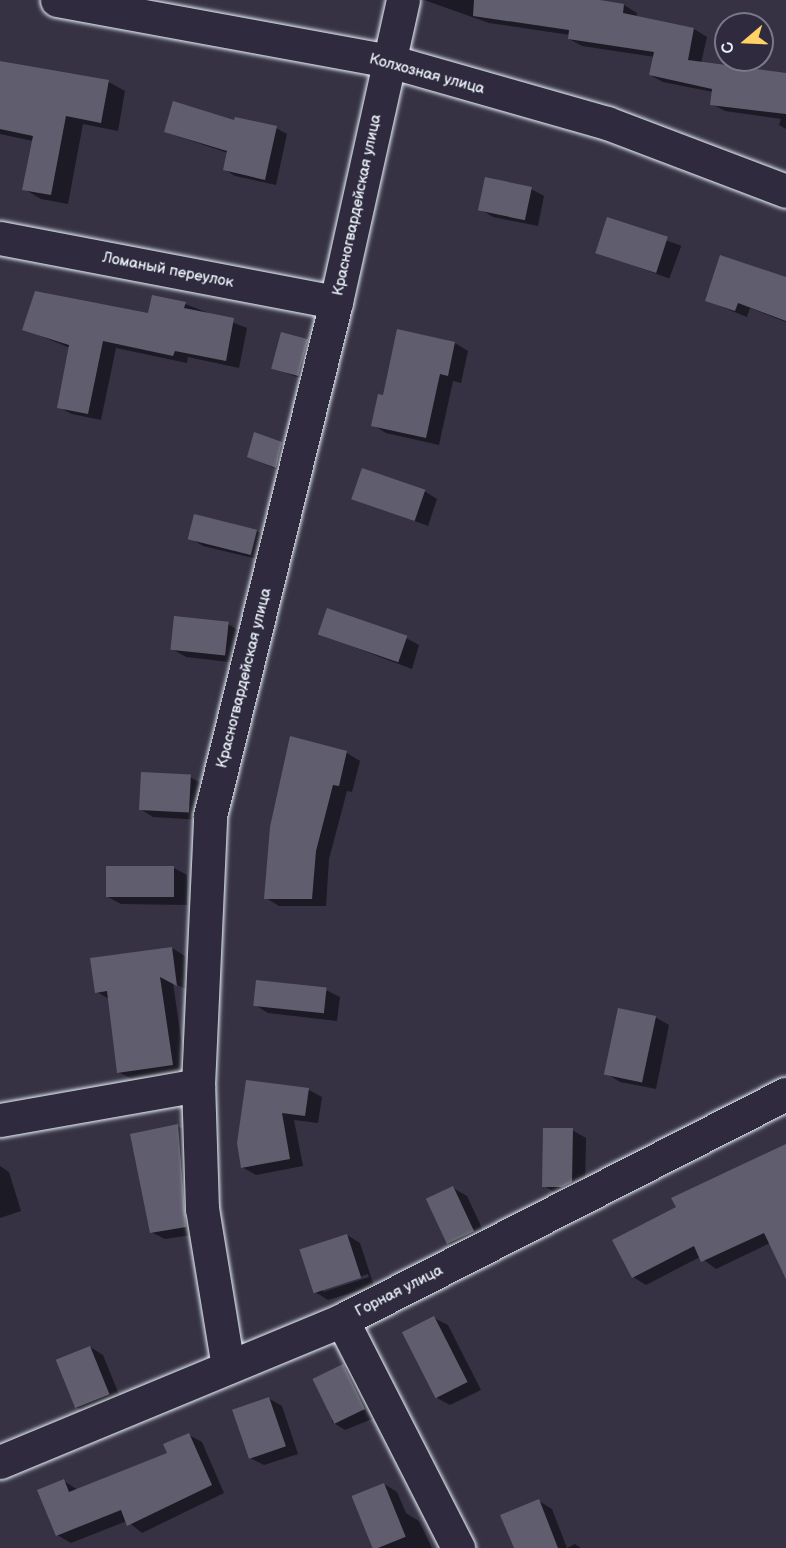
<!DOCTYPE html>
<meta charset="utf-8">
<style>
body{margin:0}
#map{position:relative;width:786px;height:1548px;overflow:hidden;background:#363244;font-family:"Balsamiq Sans",sans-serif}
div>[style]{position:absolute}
.shadow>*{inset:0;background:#0007;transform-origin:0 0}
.building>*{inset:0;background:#605e6e;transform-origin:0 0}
.roads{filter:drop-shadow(0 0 2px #e8f1f8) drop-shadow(0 0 2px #e8f1f8)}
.minor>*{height:33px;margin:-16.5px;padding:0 16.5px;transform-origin:16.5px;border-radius:16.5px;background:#2f2a3d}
.tertiary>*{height:33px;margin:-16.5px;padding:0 16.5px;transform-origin:16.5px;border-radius:16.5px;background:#2f2a3d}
span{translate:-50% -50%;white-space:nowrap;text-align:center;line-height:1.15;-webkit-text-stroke:5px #2f2a3d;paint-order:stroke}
.street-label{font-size:15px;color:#e8f1f8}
.north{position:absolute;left:714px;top:12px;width:60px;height:60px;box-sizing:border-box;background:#2f2a3d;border:2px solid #797a88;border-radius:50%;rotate:251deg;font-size:16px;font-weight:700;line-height:24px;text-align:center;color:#e8f1f8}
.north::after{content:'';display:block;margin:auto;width:21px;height:27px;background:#ffd166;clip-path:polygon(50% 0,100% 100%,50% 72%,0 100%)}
</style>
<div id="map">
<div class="shadow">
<i style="clip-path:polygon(424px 0,590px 0,624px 5px,637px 13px,636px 17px,694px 29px,707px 37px,701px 63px,786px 86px,786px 129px,779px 125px,781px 119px,725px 111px,712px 104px,713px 92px,663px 82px,650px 75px,655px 57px,582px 46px,569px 39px,570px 35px,489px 23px)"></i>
<i style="clip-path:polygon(0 61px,109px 82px,125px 91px,118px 131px,83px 124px,68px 204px,41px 199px,24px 189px,33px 141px,0 134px)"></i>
<i style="clip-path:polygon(235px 122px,276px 128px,287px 134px,276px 185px,235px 176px,224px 169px,228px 153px,165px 132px)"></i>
<i style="clip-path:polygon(531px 189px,544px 196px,538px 226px,493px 217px,480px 209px)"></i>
<i style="left:608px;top:219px;width:78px;height:35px;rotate:20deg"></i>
<i style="clip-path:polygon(786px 278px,786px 322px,750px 308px,747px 317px,707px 301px)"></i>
<i style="clip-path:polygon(185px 304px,247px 328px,239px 368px,188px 357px,187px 363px,116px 348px,101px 420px,72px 414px,58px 407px,70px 348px,24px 329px,149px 315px)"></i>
<i style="clip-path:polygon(307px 340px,320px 348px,312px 383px,273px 368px)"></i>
<i style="clip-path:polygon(455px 343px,468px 351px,461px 383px,453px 381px,439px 445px,386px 433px,373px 425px,384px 397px)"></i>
<i style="clip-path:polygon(255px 434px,295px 451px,289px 475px,249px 457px)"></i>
<i style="clip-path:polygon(424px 491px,437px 499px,428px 526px,354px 498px)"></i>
<i style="clip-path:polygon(195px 516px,257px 531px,270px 539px,265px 561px,203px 546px,190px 538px)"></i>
<i style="clip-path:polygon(228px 624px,241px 632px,237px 663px,186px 657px,172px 649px)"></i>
<i style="clip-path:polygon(319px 634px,406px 638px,419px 645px,412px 669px)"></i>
<i style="clip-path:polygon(291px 738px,347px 753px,360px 761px,352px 792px,347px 791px,329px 859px,326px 906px,279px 906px,266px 898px)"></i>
<i style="clip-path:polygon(190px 777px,204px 785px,201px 820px,153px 817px,140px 809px)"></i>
<i style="clip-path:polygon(174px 868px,187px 875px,187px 905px,121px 904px,108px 897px)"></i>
<i style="clip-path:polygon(172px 948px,185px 956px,190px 991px,173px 983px,186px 1072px,132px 1079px,118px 1072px,109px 999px,97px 992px)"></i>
<i style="clip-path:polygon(326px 990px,340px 997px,337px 1021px,268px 1013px,255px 1005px)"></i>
<i style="clip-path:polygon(655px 1017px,669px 1025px,656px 1089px,620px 1082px,607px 1074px)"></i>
<i style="clip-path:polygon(309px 1090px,322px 1097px,318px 1123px,294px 1120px,303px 1166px,256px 1175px,242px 1167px,238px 1143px)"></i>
<i style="clip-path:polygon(177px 1126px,191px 1133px,199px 1234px,165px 1239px,151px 1232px)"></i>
<i style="clip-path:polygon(572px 1130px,586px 1138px,585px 1189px,557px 1194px,544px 1186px)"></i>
<i style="clip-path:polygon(786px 1146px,786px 1260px,770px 1243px,716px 1269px,700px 1257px,646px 1285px,633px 1277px,678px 1208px)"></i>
<i style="clip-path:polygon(0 1166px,9px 1172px,21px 1211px,0 1218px)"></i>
<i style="clip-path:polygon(453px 1188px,467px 1196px,487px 1239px,462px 1251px,448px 1243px)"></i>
<i style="clip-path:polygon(evenodd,347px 1235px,360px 1243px,374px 1286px,328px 1300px,315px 1292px,347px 1235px,368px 1274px,369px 1277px,323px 1292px,323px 1289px,368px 1274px)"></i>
<i style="clip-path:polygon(434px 1318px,448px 1325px,481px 1390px,450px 1405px,437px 1398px)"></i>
<i style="clip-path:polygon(90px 1347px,103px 1355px,122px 1402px,89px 1415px,76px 1407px)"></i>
<i style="clip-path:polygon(343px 1366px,357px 1374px,377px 1417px,345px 1430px,332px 1422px)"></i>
<i style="clip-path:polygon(268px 1398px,282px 1406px,298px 1454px,264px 1465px,250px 1458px)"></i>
<i style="clip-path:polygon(189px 1435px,202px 1442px,224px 1493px,142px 1533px,127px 1521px,71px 1543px,57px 1535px,64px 1481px,78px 1490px,169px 1454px)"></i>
<i style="clip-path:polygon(384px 1484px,397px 1492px,406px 1513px,419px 1521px,432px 1548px,378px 1548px,354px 1496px)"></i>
<i style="clip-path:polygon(539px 1501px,552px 1509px,567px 1548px,575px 1544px,581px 1548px,517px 1548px)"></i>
</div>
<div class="building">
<i style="clip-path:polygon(474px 0,600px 0,624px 4px,623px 13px,694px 28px,688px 60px,786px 73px,786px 114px,710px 105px,712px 89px,649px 75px,654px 52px,568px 39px,569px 30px,473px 16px)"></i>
<i style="clip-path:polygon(0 61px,109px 80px,101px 123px,66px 116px,51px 195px,22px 190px,33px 136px,0 129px)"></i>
<i style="clip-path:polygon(173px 101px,234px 120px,235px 117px,277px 126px,265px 180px,223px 170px,227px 151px,164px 132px)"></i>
<i style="left:485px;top:177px;width:48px;height:34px;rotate:12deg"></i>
<i style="left:607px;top:217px;width:64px;height:38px;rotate:18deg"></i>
<i style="clip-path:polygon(720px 255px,786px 277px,786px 321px,738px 303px,735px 311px,705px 301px)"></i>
<i style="clip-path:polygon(35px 291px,148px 313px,152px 295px,186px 302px,184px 308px,234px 318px,226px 361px,175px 351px,173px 356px,103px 341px,88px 414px,57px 408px,69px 345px,22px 330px)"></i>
<i style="clip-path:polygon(397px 329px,455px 342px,448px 376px,440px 374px,426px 438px,371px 426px,378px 394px,383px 395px)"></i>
<i style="left:281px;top:332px;width:28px;height:38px;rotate:15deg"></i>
<i style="clip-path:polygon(254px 432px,282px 442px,276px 468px,247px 457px)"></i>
<i style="left:362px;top:468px;width:67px;height:33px;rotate:19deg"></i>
<i style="left:194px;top:514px;width:65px;height:26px;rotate:14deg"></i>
<i style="left:327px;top:608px;width:85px;height:28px;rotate:19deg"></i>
<i style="left:174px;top:616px;width:55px;height:34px;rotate:6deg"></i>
<i style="clip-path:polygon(290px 736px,347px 751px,339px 786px,333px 785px,316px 851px,312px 899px,264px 899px,270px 827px)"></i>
<i style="left:141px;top:772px;width:50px;height:38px;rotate:3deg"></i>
<i style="left:106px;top:866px;width:68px;height:31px"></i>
<i style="clip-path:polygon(172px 947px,177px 986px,160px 977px,173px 1065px,117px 1073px,107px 991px,95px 993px,90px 958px)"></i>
<i style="left:256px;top:980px;width:71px;height:26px;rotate:6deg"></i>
<i style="left:618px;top:1008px;width:39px;height:68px;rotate:12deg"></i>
<i style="clip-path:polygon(246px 1080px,309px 1088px,305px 1116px,282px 1113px,290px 1159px,241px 1168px,237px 1143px)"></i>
<i style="clip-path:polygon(178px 1124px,186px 1227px,150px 1233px,130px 1134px)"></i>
<i style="clip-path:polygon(543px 1128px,573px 1128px,572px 1182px,562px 1187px,542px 1187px)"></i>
<i style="clip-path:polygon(786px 1144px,786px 1279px,764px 1233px,701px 1262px,694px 1246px,632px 1278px,612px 1240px,676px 1207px,671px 1198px)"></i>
<i style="left:453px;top:1186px;width:50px;height:30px;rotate:65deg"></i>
<i style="left:347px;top:1234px;width:46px;height:50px;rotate:72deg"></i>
<i style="left:434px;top:1316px;width:74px;height:36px;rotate:63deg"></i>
<i style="left:90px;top:1346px;width:52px;height:37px;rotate:68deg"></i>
<i style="left:343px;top:1364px;width:50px;height:34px;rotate:64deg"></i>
<i style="left:269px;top:1397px;width:52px;height:39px;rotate:71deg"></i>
<i style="clip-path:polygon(189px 1433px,212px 1485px,127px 1526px,121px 1510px,56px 1536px,37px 1490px,64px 1479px,69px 1492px,167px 1453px,163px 1444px)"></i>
<i style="left:384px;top:1483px;width:58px;height:35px;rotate:68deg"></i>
<i style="clip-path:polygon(539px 1499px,558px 1548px,514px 1548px,500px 1515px)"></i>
</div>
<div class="roads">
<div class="minor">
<i style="left:0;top:238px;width:342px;rotate:10.8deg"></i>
<i style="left:0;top:1120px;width:201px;rotate:-10deg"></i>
<i style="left:342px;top:1320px;width:256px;rotate:63deg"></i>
<i style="left:228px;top:1367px;width:160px;rotate:-99.3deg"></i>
<i style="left:202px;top:1209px;width:124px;rotate:-91.8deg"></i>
<i style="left:198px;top:1085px;width:269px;rotate:-87.4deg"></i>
<i style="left:210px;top:816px;width:529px;rotate:-76.23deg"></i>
<i style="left:336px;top:302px;width:309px;rotate:-77.5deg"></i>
<i style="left:0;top:1462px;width:370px;rotate:-22.5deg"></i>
<i style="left:342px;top:1320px;width:498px;rotate:-27deg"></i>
</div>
<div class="tertiary">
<i style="left:57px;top:0;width:338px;rotate:10.4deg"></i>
<i style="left:389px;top:61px;width:227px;rotate:15.9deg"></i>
<i style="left:607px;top:123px;width:191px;rotate:20.8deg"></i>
</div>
</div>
<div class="street-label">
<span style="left:427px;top:74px;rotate:15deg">Колхозная улица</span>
<span style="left:357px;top:205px;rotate:-78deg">Красногвардейская улица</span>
<span style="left:168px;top:270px;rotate:11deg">Ломаный переулок</span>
<span style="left:244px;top:678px;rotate:-76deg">Красногвардейская улица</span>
<span style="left:399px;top:1291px;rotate:-27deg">Горная улица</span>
</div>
<div class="north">С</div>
</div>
